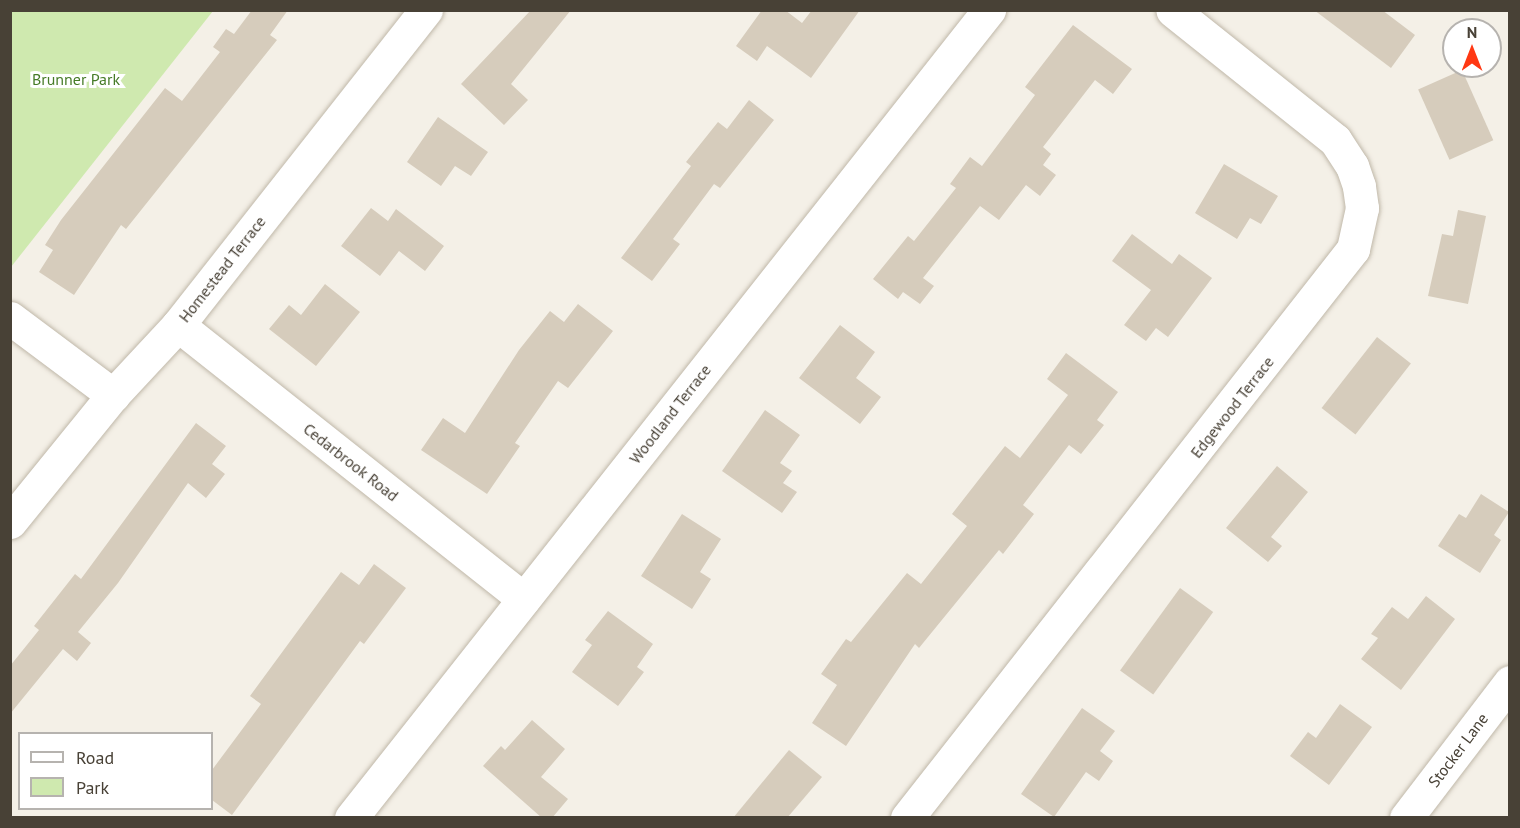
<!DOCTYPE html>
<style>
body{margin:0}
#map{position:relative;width:1520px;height:828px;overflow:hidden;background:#f4f0e7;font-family:"PT Sans",sans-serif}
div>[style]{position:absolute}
.green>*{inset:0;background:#cfe9af}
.building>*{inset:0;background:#d6ccbc;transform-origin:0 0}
.roads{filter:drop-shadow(0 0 2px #c0b8a9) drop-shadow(0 0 2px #c0b8a9)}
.minor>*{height:33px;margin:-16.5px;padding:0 16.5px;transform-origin:16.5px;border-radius:16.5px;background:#fff}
span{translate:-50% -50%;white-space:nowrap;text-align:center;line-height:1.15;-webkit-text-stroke:6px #fff;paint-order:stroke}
.park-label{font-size:16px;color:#467b27}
.street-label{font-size:16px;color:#484136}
.frame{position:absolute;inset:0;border:12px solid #484136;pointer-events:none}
.legend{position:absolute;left:18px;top:732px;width:195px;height:78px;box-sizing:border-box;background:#fff;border:2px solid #b6b3af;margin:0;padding:8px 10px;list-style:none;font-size:18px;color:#484136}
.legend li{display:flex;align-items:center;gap:12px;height:30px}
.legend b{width:30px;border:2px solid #b6b3af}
.north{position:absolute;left:1442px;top:18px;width:60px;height:60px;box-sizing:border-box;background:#fff;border:2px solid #b6b3af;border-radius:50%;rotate:0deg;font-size:16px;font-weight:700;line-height:24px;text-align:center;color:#484136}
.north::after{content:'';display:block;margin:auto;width:21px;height:27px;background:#ff3813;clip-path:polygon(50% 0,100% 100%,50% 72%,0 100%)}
</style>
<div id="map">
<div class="green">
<i style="clip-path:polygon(11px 10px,213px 11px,11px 267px,10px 11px)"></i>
</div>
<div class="building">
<i style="clip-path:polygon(252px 10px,288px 10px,270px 35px,277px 40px,126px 229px,121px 225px,74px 295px,39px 272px,53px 250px,45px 245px,61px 220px,165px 88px,182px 101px,220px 52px,213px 47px,226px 29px,234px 34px)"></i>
<i style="clip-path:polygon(531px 10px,571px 10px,511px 84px,528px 100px,504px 125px,461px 84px)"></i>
<i style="clip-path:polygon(762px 10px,785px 10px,802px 23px,812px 10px,860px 10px,811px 78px,767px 46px,757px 61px,736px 46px)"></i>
<i style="clip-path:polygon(1314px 10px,1382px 10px,1415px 35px,1391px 68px)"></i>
<i style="clip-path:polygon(1073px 25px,1132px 69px,1113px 94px,1095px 80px,1043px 147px,1051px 154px,1043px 165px,1056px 175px,1040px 196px,1026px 185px,999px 220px,980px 206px,923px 278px,934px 286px,920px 304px,903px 292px,898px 299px,873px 279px,908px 236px,914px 241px,956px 188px,950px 184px,970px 157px,982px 166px,1035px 95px,1025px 87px)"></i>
<i style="left:1462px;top:70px;width:77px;height:48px;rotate:66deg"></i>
<i style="clip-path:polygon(749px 100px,774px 120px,720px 188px,714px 184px,673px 239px,680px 244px,652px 281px,621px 258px,691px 166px,686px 162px,718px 122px,727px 129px)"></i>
<i style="clip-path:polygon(438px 117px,488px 152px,471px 176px,455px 166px,441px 186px,407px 162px)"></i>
<i style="clip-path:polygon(1224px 164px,1278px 196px,1261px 224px,1250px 218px,1237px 239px,1195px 213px)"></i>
<i style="clip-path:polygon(371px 208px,388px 221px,396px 209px,444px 246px,425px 271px,399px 251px,380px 276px,341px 246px)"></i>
<i style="clip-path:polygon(1458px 210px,1486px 216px,1468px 304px,1428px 296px,1442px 234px,1453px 236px)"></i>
<i style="clip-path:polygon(1132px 234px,1172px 264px,1179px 254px,1212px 278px,1168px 337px,1156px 328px,1146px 341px,1124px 325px,1151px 290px,1112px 261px)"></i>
<i style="clip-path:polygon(325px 284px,360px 312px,316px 366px,269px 329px,289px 305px,301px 315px)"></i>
<i style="clip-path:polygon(578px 304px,613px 331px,568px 388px,558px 381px,515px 443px,520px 446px,487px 494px,421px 450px,443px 418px,465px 433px,519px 350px,550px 311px,564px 322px)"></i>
<i style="clip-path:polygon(840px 325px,875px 352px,856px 378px,881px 397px,860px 424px,799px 378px)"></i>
<i style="left:1377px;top:337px;width:43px;height:90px;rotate:38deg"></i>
<i style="clip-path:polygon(1066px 353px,1118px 392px,1097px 420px,1104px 425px,1081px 454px,1069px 445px,1023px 505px,1034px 514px,1003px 554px,999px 550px,919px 648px,915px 644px,846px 746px,812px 723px,837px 685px,821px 674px,846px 639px,851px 642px,907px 573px,921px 584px,967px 526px,952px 514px,1005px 446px,1020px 458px,1068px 395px,1047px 379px)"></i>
<i style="clip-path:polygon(765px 410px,800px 435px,780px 463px,792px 471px,783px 483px,797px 492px,782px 513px,722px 471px)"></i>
<i style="clip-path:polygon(196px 423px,226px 446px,212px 464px,225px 474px,206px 498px,188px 483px,118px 583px,78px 632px,91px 643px,77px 661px,63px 649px,10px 714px,10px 666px,39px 630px,34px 626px,75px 574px,81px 579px)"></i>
<i style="clip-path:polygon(1277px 466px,1308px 492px,1271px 537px,1282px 546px,1268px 562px,1226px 528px)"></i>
<i style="clip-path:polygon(1481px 494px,1509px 512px,1494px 535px,1501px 540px,1480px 573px,1438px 546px,1459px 514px,1466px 518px)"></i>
<i style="clip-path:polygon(682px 514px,721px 539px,700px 572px,711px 579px,692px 609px,641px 576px)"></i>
<i style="clip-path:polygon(374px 564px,406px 588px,364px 644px,360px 641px,232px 815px,212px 800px,212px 770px,261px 704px,250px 696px,341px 572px,359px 585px)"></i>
<i style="left:1180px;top:588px;width:41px;height:102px;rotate:36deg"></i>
<i style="clip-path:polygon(1426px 596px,1455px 619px,1401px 690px,1361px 659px,1378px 638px,1371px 634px,1392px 607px,1408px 619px)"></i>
<i style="clip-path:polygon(608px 611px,653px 644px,637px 667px,644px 672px,618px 706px,572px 672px,592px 645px,585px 640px)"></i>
<i style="clip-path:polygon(1340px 704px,1372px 727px,1329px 785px,1290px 756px,1308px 732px,1316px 738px)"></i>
<i style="clip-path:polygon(1082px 708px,1115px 731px,1100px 751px,1113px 761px,1099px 781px,1086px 772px,1054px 817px,1021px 794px)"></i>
<i style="clip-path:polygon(532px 720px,565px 749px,541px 777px,568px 799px,552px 818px,542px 818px,483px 766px,501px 746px,505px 750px)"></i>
<i style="clip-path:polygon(789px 750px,822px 777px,787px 818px,733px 818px)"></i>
</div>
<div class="roads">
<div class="minor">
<i style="left:10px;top:318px;width:129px;rotate:36.8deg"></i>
<i style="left:178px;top:325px;width:441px;rotate:38.4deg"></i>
<i style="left:10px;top:522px;width:164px;rotate:-51deg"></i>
<i style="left:113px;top:395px;width:96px;rotate:-47.1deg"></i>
<i style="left:178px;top:325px;width:401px;rotate:-51.8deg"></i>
<i style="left:351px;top:818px;width:1030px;rotate:-51.71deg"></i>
<i style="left:907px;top:818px;width:723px;rotate:-51.91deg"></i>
<i style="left:1353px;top:249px;width:42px;rotate:-77.6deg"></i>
<i style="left:1362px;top:208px;width:22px;rotate:-98deg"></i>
<i style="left:1359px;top:186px;width:21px;rotate:-109deg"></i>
<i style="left:1352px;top:166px;width:31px;rotate:-123deg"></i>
<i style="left:1335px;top:140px;width:208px;rotate:-141.4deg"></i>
<i style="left:1406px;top:818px;width:171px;rotate:-52.6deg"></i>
</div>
</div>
<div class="park-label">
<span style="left:76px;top:79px">Brunner Park</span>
</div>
<div class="street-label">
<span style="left:222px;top:269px;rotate:-52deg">Homestead Terrace</span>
<span style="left:1232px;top:407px;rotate:-52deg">Edgewood Terrace</span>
<span style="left:670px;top:414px;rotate:-52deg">Woodland Terrace</span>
<span style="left:351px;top:462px;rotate:38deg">Cedarbrook Road</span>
<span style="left:1458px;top:750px;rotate:-53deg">Stocker Lane</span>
</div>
<div class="frame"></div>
<ul class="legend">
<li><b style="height:8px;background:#fff"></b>Road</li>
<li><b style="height:16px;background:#cfe9af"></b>Park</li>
</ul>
<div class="north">N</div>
</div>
